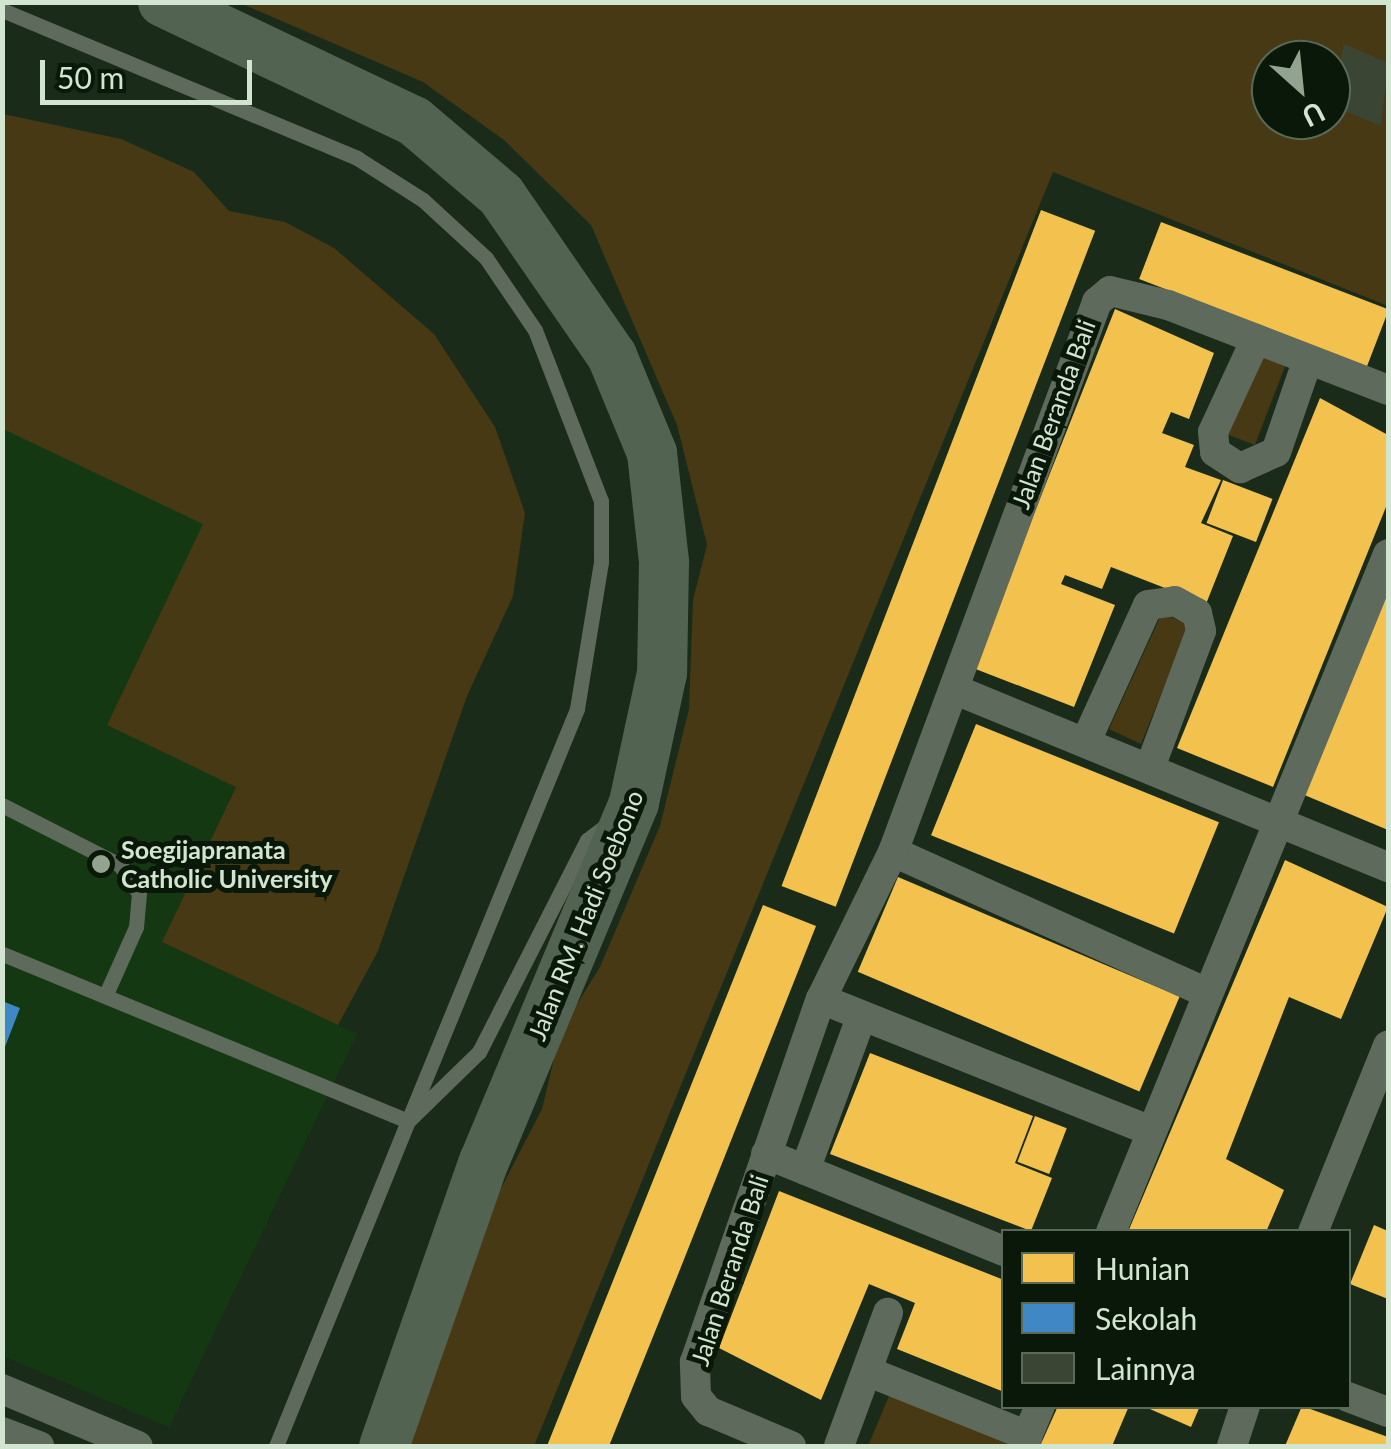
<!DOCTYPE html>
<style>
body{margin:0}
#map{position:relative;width:1391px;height:1449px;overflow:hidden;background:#1a2c19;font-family:Lato,sans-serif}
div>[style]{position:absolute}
.built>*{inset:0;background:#143912}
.green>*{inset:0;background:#473914;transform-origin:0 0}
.homes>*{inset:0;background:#f2c14e;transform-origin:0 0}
.schools>*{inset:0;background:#3f88c5}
.building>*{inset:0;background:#3a4633}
.lane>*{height:15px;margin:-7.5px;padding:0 7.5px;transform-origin:7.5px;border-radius:7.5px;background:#5d6a5c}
.street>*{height:30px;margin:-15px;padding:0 15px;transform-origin:15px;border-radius:15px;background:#5d6a5c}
.primary>*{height:50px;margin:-25px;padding:0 25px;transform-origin:25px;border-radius:25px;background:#536352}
.dots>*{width:28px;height:28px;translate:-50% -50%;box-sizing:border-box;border:5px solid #0a1809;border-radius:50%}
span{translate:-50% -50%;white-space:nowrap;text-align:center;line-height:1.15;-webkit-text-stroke:10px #0a1809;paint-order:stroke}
.street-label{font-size:25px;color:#d2e5d0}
.poi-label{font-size:25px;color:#d2e5d0;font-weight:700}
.left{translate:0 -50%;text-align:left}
.frame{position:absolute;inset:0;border:5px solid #d2e5d0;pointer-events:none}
.legend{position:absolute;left:1001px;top:1229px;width:350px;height:180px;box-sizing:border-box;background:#0a1809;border:2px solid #5a6a59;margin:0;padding:12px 18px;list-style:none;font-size:30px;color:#d2e5d0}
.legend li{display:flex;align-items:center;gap:20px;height:50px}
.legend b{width:50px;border:2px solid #5a6a59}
.north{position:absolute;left:1251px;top:40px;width:100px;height:100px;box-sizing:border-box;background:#0a1809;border:2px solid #5a6a59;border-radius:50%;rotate:153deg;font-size:28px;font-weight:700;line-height:40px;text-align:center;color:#d2e5d0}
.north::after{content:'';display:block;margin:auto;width:35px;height:45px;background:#92a490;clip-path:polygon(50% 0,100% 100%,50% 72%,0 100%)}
.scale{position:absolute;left:40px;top:60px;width:212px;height:45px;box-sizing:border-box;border:5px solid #d2e5d0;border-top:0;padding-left:12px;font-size:30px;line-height:35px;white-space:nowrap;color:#d2e5d0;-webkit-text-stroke:8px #0a1809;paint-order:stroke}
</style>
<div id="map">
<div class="built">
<i style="clip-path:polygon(3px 429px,204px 523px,107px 725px,236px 786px,162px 942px,357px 1034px,169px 1427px,3px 1356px)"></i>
</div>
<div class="green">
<i style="clip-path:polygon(evenodd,240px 3px,1388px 3px,1388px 306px,1053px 172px,534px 1446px,403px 1446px,472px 1245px,542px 1109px,561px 1030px,600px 967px,660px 826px,689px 709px,693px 600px,707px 545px,677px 425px,591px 225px,504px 140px,423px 82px,240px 3px,1271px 60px,1331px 60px,1331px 120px,1271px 120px,1271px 60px)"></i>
<i style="clip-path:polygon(3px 114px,121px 139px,194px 172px,229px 211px,285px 222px,334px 248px,434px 334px,495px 427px,525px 513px,513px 596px,467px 696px,378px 951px,338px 1025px,162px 942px,236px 787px,107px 725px,203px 524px,3px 429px)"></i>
<i style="left:1258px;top:353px;width:30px;height:87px;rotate:21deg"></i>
<i style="clip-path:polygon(1162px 613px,1189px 625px,1141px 744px,1109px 729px)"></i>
<i style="clip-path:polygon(892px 1389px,1015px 1446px,868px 1446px)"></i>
</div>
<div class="homes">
<i style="left:1041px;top:210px;width:58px;height:724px;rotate:21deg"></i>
<i style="left:1161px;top:222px;width:244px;height:61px;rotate:21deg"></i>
<i style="clip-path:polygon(1115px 309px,1214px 353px,1189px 419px,1171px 412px,1162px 433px,1194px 445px,1185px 467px,1221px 480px,1201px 523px,1233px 536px,1206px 604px,1111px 567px,1102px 589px,1065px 575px,1061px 584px,1115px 605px,1074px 707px,973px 668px)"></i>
<i style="clip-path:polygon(1320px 398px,1388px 435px,1388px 502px,1273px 787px,1177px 748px)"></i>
<i style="left:1223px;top:480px;width:53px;height:46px;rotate:21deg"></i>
<i style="clip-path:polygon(1388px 591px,1388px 830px,1302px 794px)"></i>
<i style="left:976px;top:724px;width:262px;height:120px;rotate:22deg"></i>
<i style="clip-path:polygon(1285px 860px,1388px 907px,1341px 1019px,1289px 997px,1226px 1159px,1284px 1190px,1266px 1232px,1128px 1232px)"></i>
<i style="left:898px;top:877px;width:306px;height:103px;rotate:23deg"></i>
<i style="clip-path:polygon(763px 905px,816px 926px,677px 1277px,609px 1446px,547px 1446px)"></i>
<i style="clip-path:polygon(870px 1053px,1033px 1116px,1015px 1163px,1052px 1178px,1031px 1231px,830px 1154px)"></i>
<i style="left:1035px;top:1116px;width:34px;height:49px;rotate:21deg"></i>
<i style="clip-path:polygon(779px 1191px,1004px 1280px,1004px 1392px,897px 1349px,915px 1303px,869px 1284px,821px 1400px,719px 1348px)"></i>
<i style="clip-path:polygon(1374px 1225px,1388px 1231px,1388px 1299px,1350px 1284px)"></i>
<i style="clip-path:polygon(1058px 1406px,1129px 1406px,1112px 1446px,1040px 1446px)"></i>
<i style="clip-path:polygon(1143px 1406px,1200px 1406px,1191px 1427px)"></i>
<i style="clip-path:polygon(1302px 1406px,1388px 1437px,1388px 1446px,1285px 1446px)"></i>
</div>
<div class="schools">
<i style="clip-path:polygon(2px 1001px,20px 1008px,3px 1052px,2px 1052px)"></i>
</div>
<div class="building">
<i style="clip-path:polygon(1344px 44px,1388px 63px,1381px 126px,1331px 105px)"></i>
</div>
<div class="lane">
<i style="left:2px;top:10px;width:385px;rotate:22.6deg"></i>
<i style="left:357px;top:158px;width:78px;rotate:32.5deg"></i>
<i style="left:423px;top:200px;width:86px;rotate:42.6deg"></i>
<i style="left:486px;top:258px;width:87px;rotate:55.8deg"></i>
<i style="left:535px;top:330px;width:183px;rotate:68.9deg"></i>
<i style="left:601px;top:501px;width:61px;rotate:90deg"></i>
<i style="left:601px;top:562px;width:149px;rotate:99.3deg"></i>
<i style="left:577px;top:709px;width:445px;rotate:112.3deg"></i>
<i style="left:408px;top:1121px;width:439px;rotate:-157.6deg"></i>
<i style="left:2px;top:805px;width:132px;rotate:27deg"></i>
<i style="left:120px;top:865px;width:34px;rotate:56deg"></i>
<i style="left:139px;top:893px;width:34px;rotate:95deg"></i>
<i style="left:136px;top:927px;width:73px;rotate:114.1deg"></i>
<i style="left:276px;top:1446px;width:351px;rotate:-67.9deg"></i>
<i style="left:408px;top:1121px;width:99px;rotate:-44.2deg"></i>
<i style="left:479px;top:1052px;width:238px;rotate:-63deg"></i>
<i style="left:587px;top:840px;width:26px;rotate:-37deg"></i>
</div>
<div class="street">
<i style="left:1256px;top:339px;width:102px;rotate:114.8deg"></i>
<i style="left:1213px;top:432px;width:20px;rotate:84deg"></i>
<i style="left:1215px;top:452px;width:30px;rotate:33deg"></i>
<i style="left:1240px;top:468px;width:39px;rotate:-24deg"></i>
<i style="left:1276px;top:452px;width:95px;rotate:-71deg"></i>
<i style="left:956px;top:690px;width:467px;rotate:22.3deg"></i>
<i style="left:1086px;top:741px;width:149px;rotate:-65.5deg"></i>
<i style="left:1148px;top:605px;width:27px;rotate:-8deg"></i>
<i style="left:1175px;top:601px;width:25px;rotate:29deg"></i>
<i style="left:1197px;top:613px;width:18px;rotate:77deg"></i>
<i style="left:1201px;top:631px;width:143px;rotate:110.5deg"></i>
<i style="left:1205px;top:992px;width:342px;rotate:-155.8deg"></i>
<i style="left:893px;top:852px;width:587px;rotate:-69.65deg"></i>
<i style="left:1097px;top:302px;width:17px;rotate:-40deg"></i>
<i style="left:1110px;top:291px;width:60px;rotate:13.6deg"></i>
<i style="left:1168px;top:305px;width:236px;rotate:21.1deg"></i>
<i style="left:821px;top:999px;width:352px;rotate:21.8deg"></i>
<i style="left:766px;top:1154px;width:257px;rotate:22.2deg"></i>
<i style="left:805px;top:1170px;width:162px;rotate:-69.8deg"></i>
<i style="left:1111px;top:1232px;width:732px;rotate:-67.78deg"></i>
<i style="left:1313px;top:1232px;width:201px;rotate:-68.1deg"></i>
<i style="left:869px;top:1372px;width:171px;rotate:21.9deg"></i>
<i style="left:2px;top:1389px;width:147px;rotate:22.7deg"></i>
<i style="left:1348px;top:1397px;width:43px;rotate:20.6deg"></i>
<i style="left:2px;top:1432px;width:40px;rotate:21deg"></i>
<i style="left:791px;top:1446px;width:90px;rotate:-157.1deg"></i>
<i style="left:708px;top:1411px;width:19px;rotate:-129deg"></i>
<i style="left:696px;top:1396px;width:34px;rotate:-92deg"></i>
<i style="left:695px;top:1362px;width:384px;rotate:-70.9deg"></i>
<i style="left:821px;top:999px;width:164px;rotate:-63.9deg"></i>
<i style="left:839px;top:1446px;width:142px;rotate:-69.8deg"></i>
<i style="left:1023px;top:1446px;width:43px;rotate:-67deg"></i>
<i style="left:1232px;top:1446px;width:42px;rotate:-72deg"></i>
</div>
<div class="primary">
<i style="left:163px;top:2px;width:278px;rotate:25.4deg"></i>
<i style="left:414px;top:121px;width:114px;rotate:40.4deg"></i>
<i style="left:501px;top:195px;width:196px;rotate:55.4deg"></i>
<i style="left:612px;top:356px;width:105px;rotate:67.6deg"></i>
<i style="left:652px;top:453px;width:110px;rotate:83.7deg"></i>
<i style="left:664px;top:562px;width:111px;rotate:91deg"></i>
<i style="left:662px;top:673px;width:133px;rotate:102.2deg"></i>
<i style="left:634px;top:803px;width:388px;rotate:112.7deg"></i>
<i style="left:484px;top:1161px;width:302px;rotate:109.3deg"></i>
</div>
<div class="dots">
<i style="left:101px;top:864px;background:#92a490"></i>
</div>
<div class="street-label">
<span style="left:1053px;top:414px;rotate:-70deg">Jalan Beranda Bali</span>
<span style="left:585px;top:915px;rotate:-68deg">Jalan RM. Hadi Soebono</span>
<span style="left:729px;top:1270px;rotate:-72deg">Jalan Beranda Bali</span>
</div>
<div class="poi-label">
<span class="left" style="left:121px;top:864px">Soegijapranata<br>Catholic University</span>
</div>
<div class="frame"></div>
<ul class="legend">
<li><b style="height:28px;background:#f2c14e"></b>Hunian</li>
<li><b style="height:28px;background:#3f88c5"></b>Sekolah</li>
<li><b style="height:28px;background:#3a4633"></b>Lainnya</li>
</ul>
<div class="north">U</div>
<div class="scale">50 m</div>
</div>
